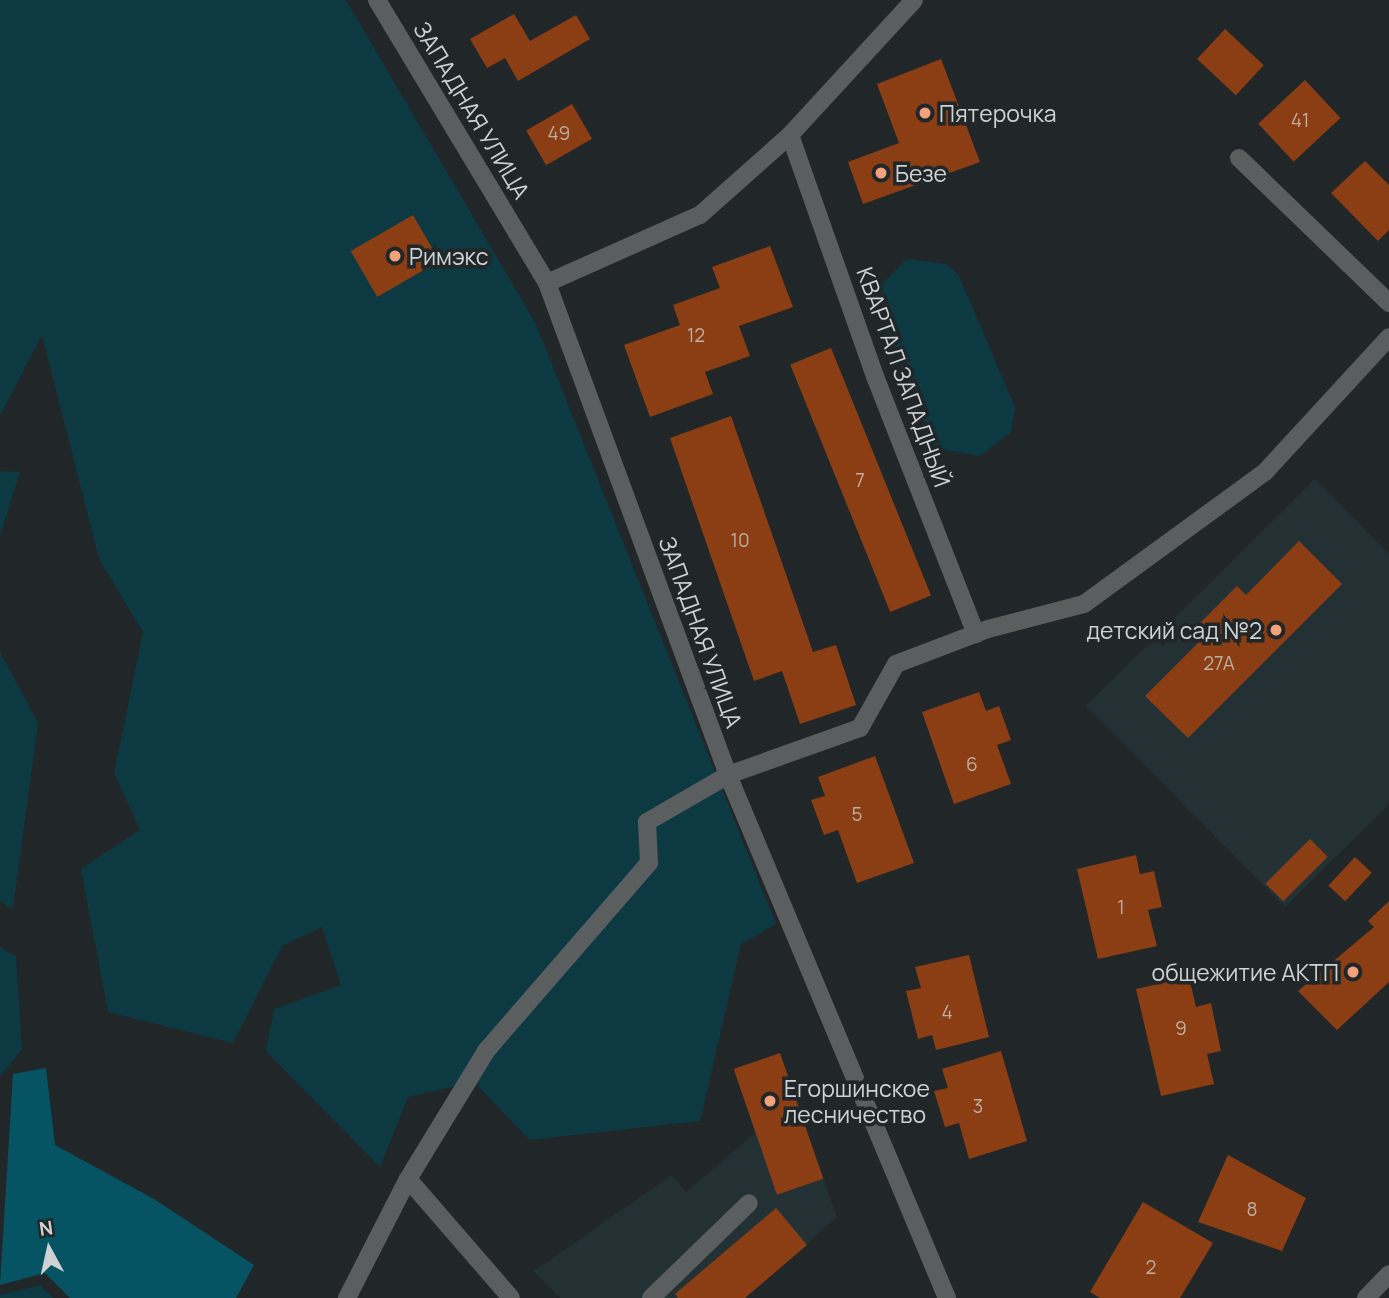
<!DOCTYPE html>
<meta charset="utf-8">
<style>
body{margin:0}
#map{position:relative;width:1389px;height:1298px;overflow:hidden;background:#212628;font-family:Manrope,sans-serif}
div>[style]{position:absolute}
.built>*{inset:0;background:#243134}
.green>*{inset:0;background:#0c3942}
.water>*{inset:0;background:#065463}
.building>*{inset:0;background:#8b3e13;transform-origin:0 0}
.minor>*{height:18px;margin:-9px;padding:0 9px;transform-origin:9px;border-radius:9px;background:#5b5e5f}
.dots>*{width:19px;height:19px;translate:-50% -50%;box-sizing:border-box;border:4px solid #212628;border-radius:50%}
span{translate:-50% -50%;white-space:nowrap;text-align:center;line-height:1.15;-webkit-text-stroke:7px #212628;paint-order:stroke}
.number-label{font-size:19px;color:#bdada3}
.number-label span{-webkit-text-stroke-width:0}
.street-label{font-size:23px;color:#ced2d3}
.poi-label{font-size:23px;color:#ced2d3}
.left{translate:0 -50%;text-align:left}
.right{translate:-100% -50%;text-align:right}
.north{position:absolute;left:14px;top:1214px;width:70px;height:70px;-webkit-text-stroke:5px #212628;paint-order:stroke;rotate:352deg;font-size:19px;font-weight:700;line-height:28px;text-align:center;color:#ced2d3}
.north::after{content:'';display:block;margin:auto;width:24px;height:32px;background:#ced2d3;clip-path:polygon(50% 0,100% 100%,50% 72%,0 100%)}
</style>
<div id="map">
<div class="built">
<i style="clip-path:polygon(1315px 479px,1389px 554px,1389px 804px,1285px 907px,1086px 706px)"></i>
<i style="clip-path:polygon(780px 1053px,837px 1217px,744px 1298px,560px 1298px,534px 1271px,672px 1175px,686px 1192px,755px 1133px,734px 1069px)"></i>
</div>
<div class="green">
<i style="clip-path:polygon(0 0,346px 0,536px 324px,776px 924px,741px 944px,700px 1121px,530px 1140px,474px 1082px,408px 1097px,380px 1167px,266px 1051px,274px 1009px,341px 985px,322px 927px,282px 946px,233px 1043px,108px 1012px,81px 869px,140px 830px,114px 773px,143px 632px,99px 559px,42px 335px,0 416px)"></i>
<i style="clip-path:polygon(907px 259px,947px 264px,959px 276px,1015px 407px,1011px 432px,980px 456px,935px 448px,878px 311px,882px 284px)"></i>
<i style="clip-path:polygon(0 471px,20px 472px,0 536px)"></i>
<i style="clip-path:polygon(0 652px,38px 723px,13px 909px,0 901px)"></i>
<i style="clip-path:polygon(0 947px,16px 956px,22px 1049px,0 1077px)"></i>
<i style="clip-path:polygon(40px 1285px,53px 1298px,0 1298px,0 1295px)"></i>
</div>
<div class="water">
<i style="clip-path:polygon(46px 1068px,55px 1145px,154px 1199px,254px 1265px,236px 1298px,70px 1298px,45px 1273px,0 1285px,13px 1074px)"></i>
</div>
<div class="building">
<i style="clip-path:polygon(514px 14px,530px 41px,576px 15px,590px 39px,518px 81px,505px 58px,487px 68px,470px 39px)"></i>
<i style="left:1225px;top:29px;width:53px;height:41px;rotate:43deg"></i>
<i style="clip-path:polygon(941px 59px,980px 162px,863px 204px,848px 162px,899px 143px,877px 84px)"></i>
<i style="left:1305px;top:80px;width:52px;height:64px;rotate:47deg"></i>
<i style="left:572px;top:104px;width:40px;height:53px;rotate:60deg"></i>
<i style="clip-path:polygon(1365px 161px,1389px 185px,1389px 230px,1378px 241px,1331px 193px)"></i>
<i style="left:413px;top:215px;width:53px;height:72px;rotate:60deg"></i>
<i style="clip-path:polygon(770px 246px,793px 307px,739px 326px,750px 356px,705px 372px,713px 394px,650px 417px,624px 345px,680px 325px,673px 305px,720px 288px,712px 267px)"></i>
<i style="left:831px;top:348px;width:267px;height:44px;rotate:68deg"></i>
<i style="clip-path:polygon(731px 416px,813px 652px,836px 645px,856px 705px,800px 724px,782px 671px,754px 681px,670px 438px)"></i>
<i style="clip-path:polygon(1299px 541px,1342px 584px,1188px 738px,1145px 696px,1208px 633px,1199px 624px,1237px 586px,1246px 595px)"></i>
<i style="clip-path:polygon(979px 692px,986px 711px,999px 706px,1011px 740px,997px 745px,1011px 784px,954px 804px,922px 712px)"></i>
<i style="clip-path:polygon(875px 756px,914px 863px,857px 883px,838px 830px,824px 835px,811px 800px,825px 796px,818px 777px)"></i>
<i style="left:1310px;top:839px;width:25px;height:63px;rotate:45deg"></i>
<i style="clip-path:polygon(1136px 855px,1140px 874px,1154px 871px,1162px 907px,1148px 910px,1157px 946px,1098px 959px,1077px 869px)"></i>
<i style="left:1355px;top:857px;width:23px;height:39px;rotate:43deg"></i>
<i style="clip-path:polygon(1389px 901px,1389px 982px,1337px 1030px,1298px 991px,1374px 927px,1368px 921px)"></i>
<i style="clip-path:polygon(969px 955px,989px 1037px,936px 1050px,932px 1035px,918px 1039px,906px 991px,921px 988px,915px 967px)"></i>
<i style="clip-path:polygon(1189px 977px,1196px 1007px,1211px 1003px,1221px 1051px,1207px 1054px,1214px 1084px,1161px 1096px,1136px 989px)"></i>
<i style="clip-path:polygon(1001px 1051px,1027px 1141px,969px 1159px,959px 1123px,945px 1127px,934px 1091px,948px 1088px,942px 1069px)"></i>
<i style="left:780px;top:1053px;width:133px;height:49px;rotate:71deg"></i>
<i style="clip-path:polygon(1228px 1155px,1306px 1198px,1282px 1251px,1198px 1222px)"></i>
<i style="clip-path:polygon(1143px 1202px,1213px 1243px,1180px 1298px,1100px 1298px,1090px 1292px)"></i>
<i style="clip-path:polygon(776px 1208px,807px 1245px,745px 1298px,678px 1298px,675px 1294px)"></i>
</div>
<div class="minor">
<i style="left:377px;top:0;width:330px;rotate:59deg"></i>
<i style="left:547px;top:283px;width:524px;rotate:69.8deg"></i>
<i style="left:728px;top:775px;width:567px;rotate:67.28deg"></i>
<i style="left:790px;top:135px;width:259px;rotate:70.6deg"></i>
<i style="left:876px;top:379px;width:274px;rotate:68.6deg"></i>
<i style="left:1239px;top:158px;width:209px;rotate:44deg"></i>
<i style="left:547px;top:283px;width:167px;rotate:-24deg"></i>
<i style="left:700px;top:215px;width:120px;rotate:-41.6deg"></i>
<i style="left:790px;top:135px;width:183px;rotate:-47.4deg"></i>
<i style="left:408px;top:1179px;width:157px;rotate:49.1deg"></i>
<i style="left:347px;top:1298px;width:134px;rotate:-62.9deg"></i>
<i style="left:408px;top:1179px;width:150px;rotate:-58.6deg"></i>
<i style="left:486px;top:1051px;width:249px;rotate:-49.1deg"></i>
<i style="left:649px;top:863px;width:41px;rotate:-92.8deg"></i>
<i style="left:647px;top:822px;width:94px;rotate:-30.1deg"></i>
<i style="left:728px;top:775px;width:140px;rotate:-19.6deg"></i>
<i style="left:860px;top:728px;width:73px;rotate:-60.6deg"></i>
<i style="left:896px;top:664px;width:98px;rotate:-20.8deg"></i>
<i style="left:988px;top:629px;width:99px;rotate:-14.6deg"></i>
<i style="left:1084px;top:604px;width:224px;rotate:-36.1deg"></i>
<i style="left:1265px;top:472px;width:183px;rotate:-47.4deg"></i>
<i style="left:651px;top:1298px;width:136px;rotate:-44.1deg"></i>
<i style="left:1366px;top:1298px;width:33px;rotate:-46deg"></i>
</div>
<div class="dots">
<i style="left:925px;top:113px;background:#f1a17c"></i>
<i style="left:881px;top:173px;background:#f1a17c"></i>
<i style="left:395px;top:256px;background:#f1a17c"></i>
<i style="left:1276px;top:630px;background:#f1a17c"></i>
<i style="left:1353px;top:972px;background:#f1a17c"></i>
<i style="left:770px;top:1101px;background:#f1a17c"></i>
</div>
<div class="number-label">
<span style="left:1300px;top:121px">41</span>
<span style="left:559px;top:134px">49</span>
<span style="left:696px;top:336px">12</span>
<span style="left:860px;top:481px">7</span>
<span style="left:740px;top:541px">10</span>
<span style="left:1219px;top:664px">27А</span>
<span style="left:972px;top:765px">6</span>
<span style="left:857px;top:815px">5</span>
<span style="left:1121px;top:908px">1</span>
<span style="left:947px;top:1013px">4</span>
<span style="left:1181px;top:1029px">9</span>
<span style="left:978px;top:1107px">3</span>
<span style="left:1252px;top:1210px">8</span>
<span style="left:1151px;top:1268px">2</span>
</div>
<div class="street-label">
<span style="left:472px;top:110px;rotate:59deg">ЗАПАДНАЯ УЛИЦА</span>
<span style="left:904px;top:377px;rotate:70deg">КВАРТАЛ ЗАПАДНЫЙ</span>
<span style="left:701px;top:632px;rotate:70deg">ЗАПАДНАЯ УЛИЦА</span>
</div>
<div class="poi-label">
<span class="left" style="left:939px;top:113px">Пятерочка</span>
<span class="left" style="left:895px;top:173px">Безе</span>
<span class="left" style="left:409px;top:256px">Римэкс</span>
<span class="right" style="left:1262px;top:630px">детский сад №2</span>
<span class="right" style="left:1339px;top:972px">общежитие АКТП</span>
<span class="left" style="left:784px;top:1101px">Егоршинское<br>лесничество</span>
</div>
<div class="north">N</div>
</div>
